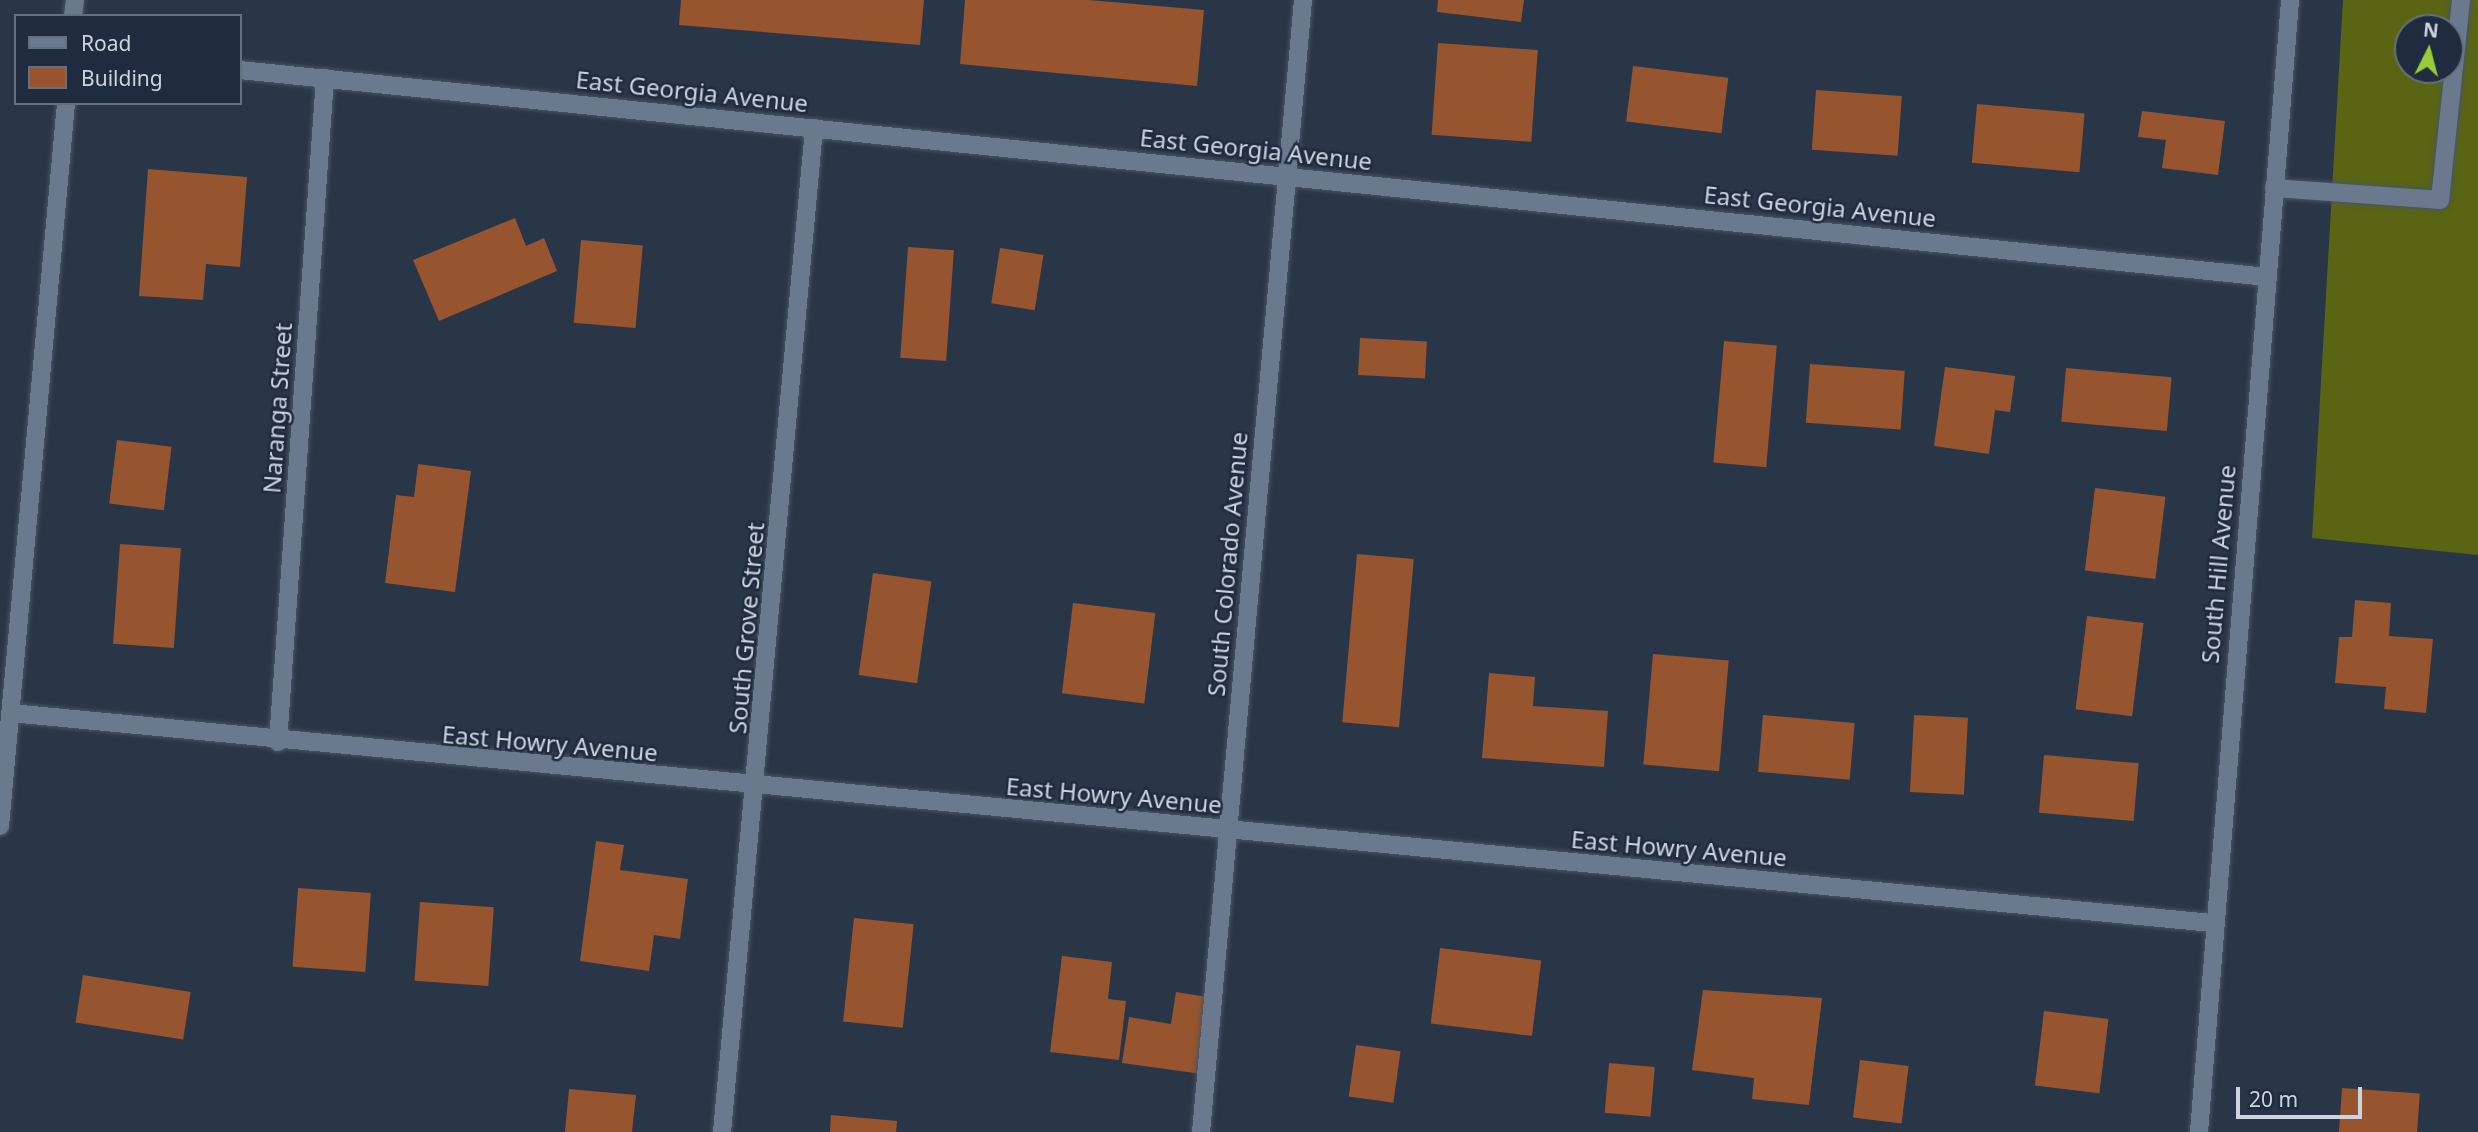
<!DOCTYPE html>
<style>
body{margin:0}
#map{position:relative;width:2478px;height:1132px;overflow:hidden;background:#293648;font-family:"Noto Sans",sans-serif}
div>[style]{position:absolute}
.forest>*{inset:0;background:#596513}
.building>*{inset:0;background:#96542f;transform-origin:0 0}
.roads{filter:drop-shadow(0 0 2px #495463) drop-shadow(0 0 2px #495463)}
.service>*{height:18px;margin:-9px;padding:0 9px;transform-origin:9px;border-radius:9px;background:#6b798f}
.minor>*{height:18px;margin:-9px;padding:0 9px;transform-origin:9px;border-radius:9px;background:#6b798f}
.tertiary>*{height:18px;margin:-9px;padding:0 9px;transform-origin:9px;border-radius:9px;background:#6b798f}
span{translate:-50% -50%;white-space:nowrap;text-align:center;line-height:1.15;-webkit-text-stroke:5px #1f2b3e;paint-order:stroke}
.street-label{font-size:24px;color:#cbd4e0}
.legend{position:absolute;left:14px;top:14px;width:228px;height:91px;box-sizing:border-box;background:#1f2b3e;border:2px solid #646f7f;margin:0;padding:9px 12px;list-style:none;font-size:21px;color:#cbd4e0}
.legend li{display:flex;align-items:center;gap:14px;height:35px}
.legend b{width:35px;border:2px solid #646f7f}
.north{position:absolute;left:2394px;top:14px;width:70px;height:70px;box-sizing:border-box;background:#1f2b3e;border:2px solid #646f7f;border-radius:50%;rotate:6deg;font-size:19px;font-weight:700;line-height:28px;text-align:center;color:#cbd4e0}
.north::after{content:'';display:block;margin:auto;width:24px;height:32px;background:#97cc38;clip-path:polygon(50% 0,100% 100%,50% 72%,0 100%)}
.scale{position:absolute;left:2236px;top:1087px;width:126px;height:32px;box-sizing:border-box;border:4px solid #cbd4e0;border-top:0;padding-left:9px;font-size:21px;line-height:24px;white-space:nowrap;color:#cbd4e0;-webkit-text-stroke:5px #1f2b3e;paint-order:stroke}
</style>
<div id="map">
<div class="forest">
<i style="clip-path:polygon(evenodd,2343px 0,2478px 0,2478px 555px,2312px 538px,2343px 0,2408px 28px,2450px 28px,2450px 70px,2408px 70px,2408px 28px)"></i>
</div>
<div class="building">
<i style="clip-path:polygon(681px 0,924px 0,920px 45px,679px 25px)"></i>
<i style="clip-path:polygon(965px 0,1089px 0,1204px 10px,1197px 86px,960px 64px)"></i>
<i style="clip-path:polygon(1438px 0,1524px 0,1521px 22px,1437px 12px)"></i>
<i style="left:1438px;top:43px;width:100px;height:92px;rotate:4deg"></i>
<i style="left:1633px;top:66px;width:96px;height:56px;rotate:7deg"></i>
<i style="left:1816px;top:90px;width:86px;height:60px;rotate:4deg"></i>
<i style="left:1977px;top:104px;width:108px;height:59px;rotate:5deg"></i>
<i style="clip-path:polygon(2142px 111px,2225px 121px,2218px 175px,2162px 168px,2166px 140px,2138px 137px)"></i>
<i style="clip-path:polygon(148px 169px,247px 177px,240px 267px,206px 264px,203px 300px,139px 296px)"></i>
<i style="clip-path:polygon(515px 218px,526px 246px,544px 238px,557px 271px,439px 321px,413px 260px)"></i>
<i style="left:581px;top:240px;width:62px;height:83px;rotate:5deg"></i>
<i style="left:908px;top:247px;width:46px;height:111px;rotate:4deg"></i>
<i style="left:1000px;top:248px;width:44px;height:56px;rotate:9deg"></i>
<i style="left:1360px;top:338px;width:67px;height:37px;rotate:3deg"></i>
<i style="left:1724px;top:341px;width:53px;height:122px;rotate:5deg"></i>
<i style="left:1810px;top:364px;width:95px;height:59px;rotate:4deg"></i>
<i style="clip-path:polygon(1945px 367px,2015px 376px,2010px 412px,1995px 410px,1989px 454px,1934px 446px)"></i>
<i style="left:2066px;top:368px;width:106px;height:54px;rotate:5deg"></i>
<i style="left:117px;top:440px;width:55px;height:64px;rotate:7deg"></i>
<i style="clip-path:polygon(418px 464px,471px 471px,455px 592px,385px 583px,396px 495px,414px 497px)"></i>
<i style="left:2095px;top:488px;width:71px;height:83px;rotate:7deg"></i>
<i style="left:120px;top:544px;width:61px;height:100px;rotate:4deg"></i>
<i style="left:1357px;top:554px;width:57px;height:169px;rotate:5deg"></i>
<i style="left:873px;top:573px;width:59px;height:103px;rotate:8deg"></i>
<i style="clip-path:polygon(2355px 600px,2391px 603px,2389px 636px,2433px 639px,2426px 713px,2384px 709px,2386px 687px,2335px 683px,2339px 637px,2352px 637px)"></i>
<i style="left:1073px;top:603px;width:83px;height:91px;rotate:7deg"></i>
<i style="left:2087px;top:616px;width:57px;height:94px;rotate:7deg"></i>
<i style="left:1653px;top:654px;width:76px;height:111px;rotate:5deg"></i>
<i style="clip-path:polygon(1489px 673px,1535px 677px,1533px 706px,1608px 711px,1604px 767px,1482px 758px)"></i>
<i style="left:1763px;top:715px;width:92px;height:57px;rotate:5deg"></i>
<i style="left:1914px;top:715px;width:54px;height:77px;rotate:3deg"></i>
<i style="left:2044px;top:755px;width:95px;height:58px;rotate:5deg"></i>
<i style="clip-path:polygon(596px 841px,624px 845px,620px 870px,688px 879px,680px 939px,654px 935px,649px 971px,580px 961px)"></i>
<i style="left:298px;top:888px;width:73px;height:79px;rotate:4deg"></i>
<i style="left:420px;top:902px;width:74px;height:79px;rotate:4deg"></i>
<i style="left:854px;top:918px;width:60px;height:104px;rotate:6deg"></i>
<i style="left:1440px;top:948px;width:102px;height:76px;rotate:7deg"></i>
<i style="clip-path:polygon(1062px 956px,1112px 962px,1108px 999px,1126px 1001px,1119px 1060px,1050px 1052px)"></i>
<i style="left:83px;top:975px;width:109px;height:48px;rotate:9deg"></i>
<i style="clip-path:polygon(1703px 990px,1822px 998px,1809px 1105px,1752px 1099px,1754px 1078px,1692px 1070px)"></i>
<i style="clip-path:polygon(1176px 992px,1220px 999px,1209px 1075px,1122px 1063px,1129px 1017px,1171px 1024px)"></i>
<i style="left:2044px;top:1011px;width:65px;height:75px;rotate:7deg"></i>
<i style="left:1356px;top:1045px;width:45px;height:52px;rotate:8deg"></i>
<i style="left:1860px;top:1060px;width:49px;height:58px;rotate:7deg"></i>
<i style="left:1609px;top:1063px;width:46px;height:50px;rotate:5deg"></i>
<i style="left:2342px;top:1088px;width:78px;height:44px;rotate:4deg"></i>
<i style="clip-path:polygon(569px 1089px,636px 1095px,632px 1132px,565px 1132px)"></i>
<i style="clip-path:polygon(831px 1115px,897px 1121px,896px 1132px,830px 1132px)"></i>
</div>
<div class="roads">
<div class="service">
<i style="left:2274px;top:188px;width:166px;rotate:4.1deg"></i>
<i style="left:2440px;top:200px;width:201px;rotate:-84deg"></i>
</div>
<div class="minor">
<i style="left:73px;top:16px;width:16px;rotate:-83deg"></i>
<i style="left:240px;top:70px;width:2038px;rotate:5.83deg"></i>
<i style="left:11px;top:713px;width:2212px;rotate:5.45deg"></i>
<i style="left:278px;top:742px;width:666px;rotate:-85.95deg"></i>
<i style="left:0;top:826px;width:726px;rotate:-84.78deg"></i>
<i style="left:722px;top:1132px;width:1008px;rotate:-84.76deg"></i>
<i style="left:1201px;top:1132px;width:1137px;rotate:-84.85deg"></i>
</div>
<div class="tertiary">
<i style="left:2199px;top:1132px;width:1136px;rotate:-85.4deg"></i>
</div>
</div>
<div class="street-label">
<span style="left:692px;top:91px;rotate:6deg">East Georgia Avenue</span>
<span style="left:1256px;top:149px;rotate:6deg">East Georgia Avenue</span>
<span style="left:1820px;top:206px;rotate:6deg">East Georgia Avenue</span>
<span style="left:277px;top:408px;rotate:-86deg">Naranga Street</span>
<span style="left:1227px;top:564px;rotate:-85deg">South Colorado Avenue</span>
<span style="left:2218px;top:564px;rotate:-85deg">South Hill Avenue</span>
<span style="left:746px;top:628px;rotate:-85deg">South Grove Street</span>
<span style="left:550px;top:743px;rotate:5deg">East Howry Avenue</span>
<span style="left:1114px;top:795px;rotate:5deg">East Howry Avenue</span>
<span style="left:1679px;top:848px;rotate:5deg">East Howry Avenue</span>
</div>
<ul class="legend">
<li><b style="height:9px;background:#6b798f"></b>Road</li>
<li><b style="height:19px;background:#96542f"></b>Building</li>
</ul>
<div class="north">N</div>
<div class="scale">20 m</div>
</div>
